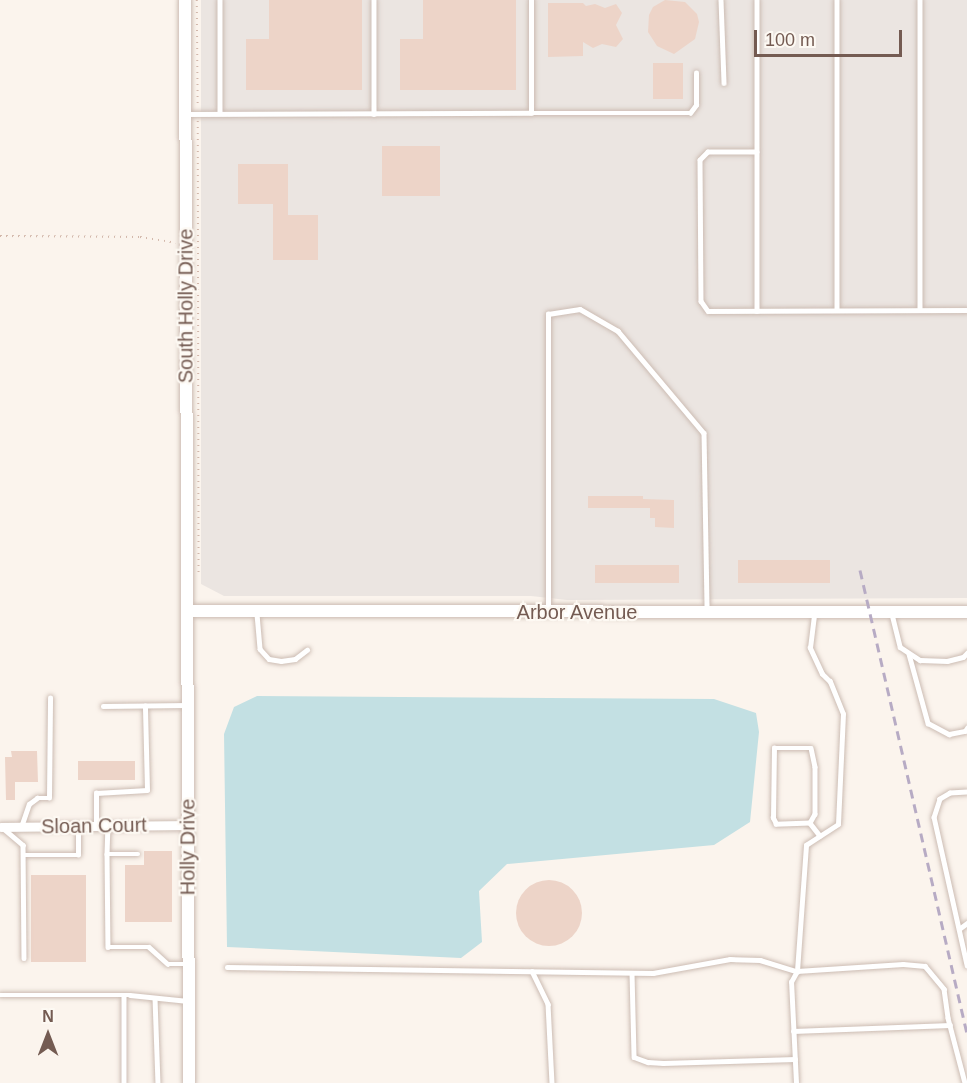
<!DOCTYPE html>
<style>
body{margin:0}
#map{position:relative;width:967px;height:1083px;overflow:hidden;background:#fbf4ed;font-family:Arial,sans-serif}
div>[style]{position:absolute}
.industrial>*{inset:0;background:#ebe5e1}
.water>*{inset:0;background:#c3e0e3}
.building>*{inset:0;background:#edd4c8;transform-origin:0 0}
.round{border-radius:50%}
.path>*{height:1.5px;margin-top:-0.75px;transform-origin:0;background:repeating-linear-gradient(90deg,#d2b7aa 0 1.5px,transparent 0 6px)}
.roads{filter:drop-shadow(0 0 2px #ccbcb3) drop-shadow(0 0 2px #ccbcb3)}
.lane>*{height:4.5px;margin:-2.25px;padding:0 2.25px;transform-origin:2.25px;border-radius:2.25px;background:#fff}
.street>*{height:9px;margin:-4.5px;padding:0 4.5px;transform-origin:4.5px;border-radius:4.5px;background:#fff}
.secondary>*{height:12px;margin:-6px;padding:0 6px;transform-origin:6px;border-radius:6px;background:#fff}
.rail>*{height:3px;margin-top:-1.5px;transform-origin:0;background:repeating-linear-gradient(90deg,#b7abc4 0 9px,transparent 0 15px)}
span{translate:-50% -50%;white-space:nowrap;text-align:center;line-height:1.15;-webkit-text-stroke:4.5px #fdf9f3;paint-order:stroke}
.street-label{font-size:20px;color:#745b52}
.north{position:absolute;left:18px;top:1005px;width:60px;height:60px;-webkit-text-stroke:4px #fdf9f3;paint-order:stroke;rotate:0deg;font-size:16px;font-weight:700;line-height:24px;text-align:center;color:#745b52}
.north::after{content:'';display:block;margin:auto;width:21px;height:27px;background:#745b52;clip-path:polygon(50% 0,100% 100%,50% 72%,0 100%)}
.scale{position:absolute;left:754px;top:30px;width:148px;height:27px;box-sizing:border-box;border:3px solid #745b52;border-top:0;padding-left:8px;font-size:18px;line-height:21px;white-space:nowrap;color:#745b52;-webkit-text-stroke:4px #fdf9f3;paint-order:stroke}
</style>
<div id="map">
<div class="industrial">
<i style="clip-path:polygon(201px 0,967px 0,967px 598px,567px 600px,531px 596px,224px 596px,201px 584px)"></i>
</div>
<div class="water">
<i style="clip-path:polygon(257px 696px,714px 699px,756px 713px,759px 732px,750px 822px,714px 845px,507px 864px,479px 891px,482px 942px,461px 958px,227px 947px,224px 734px,234px 707px)"></i>
</div>
<div class="building">
<i style="clip-path:polygon(269px 0,362px 0,362px 90px,246px 90px,246px 39px,269px 39px)"></i>
<i style="clip-path:polygon(423px 0,516px 0,516px 90px,400px 90px,400px 39px,423px 39px)"></i>
<i style="clip-path:polygon(665px 0,685px 2px,697px 14px,699px 22px,695px 39px,674px 54px,657px 46px,648px 32px,649px 15px,653px 7px)"></i>
<i style="clip-path:polygon(548px 3px,583px 3px,586px 6px,595px 4px,605px 8px,616px 4px,622px 13px,616px 25px,623px 39px,616px 47px,602px 44px,593px 48px,583px 42px,583px 56px,548px 57px)"></i>
<i style="left:653px;top:63px;width:30px;height:36px"></i>
<i style="left:382px;top:146px;width:58px;height:50px"></i>
<i style="clip-path:polygon(238px 164px,288px 164px,288px 215px,318px 215px,318px 260px,273px 260px,273px 204px,238px 204px)"></i>
<i style="clip-path:polygon(588px 496px,643px 496px,643px 499px,674px 500px,674px 528px,655px 527px,655px 518px,650px 518px,650px 508px,588px 508px)"></i>
<i style="left:738px;top:560px;width:92px;height:23px"></i>
<i style="left:595px;top:565px;width:84px;height:18px"></i>
<i style="clip-path:polygon(11px 751px,37px 751px,38px 782px,15px 782px,15px 800px,6px 800px,5px 757px,12px 757px)"></i>
<i style="left:78px;top:761px;width:57px;height:19px"></i>
<i style="clip-path:polygon(144px 851px,172px 851px,172px 922px,125px 922px,125px 865px,144px 865px)"></i>
<i style="left:31px;top:875px;width:55px;height:87px"></i>
<i class="round" style="left:516px;top:880px;width:66px;height:66px"></i>
</div>
<div class="path">
<i style="left:197px;top:0;width:108px;rotate:89.5deg"></i>
<i style="left:198px;top:121px;width:456px;rotate:89.9deg"></i>
<i style="left:0;top:236px;width:140px;rotate:0.4deg"></i>
<i style="left:140px;top:237px;width:36px;rotate:9deg"></i>
</div>
<div class="roads">
<div class="lane">
<i style="left:220px;top:0;width:113px;rotate:90deg"></i>
<i style="left:374px;top:0;width:114px;rotate:90deg"></i>
<i style="left:721px;top:0;width:83px;rotate:87.9deg"></i>
<i style="left:757px;top:0;width:311px;rotate:90deg"></i>
<i style="left:837px;top:0;width:310px;rotate:90deg"></i>
<i style="left:920px;top:0;width:310px;rotate:90deg"></i>
<i style="left:531px;top:113px;width:159px"></i>
<i style="left:690px;top:113px;width:10px;rotate:-53deg"></i>
<i style="left:696px;top:105px;width:32px;rotate:-90deg"></i>
<i style="left:188px;top:114px;width:343px;rotate:-0.2deg"></i>
<i style="left:531px;top:113px;width:113px;rotate:-90deg"></i>
<i style="left:757px;top:152px;width:49px;rotate:180deg"></i>
<i style="left:708px;top:152px;width:11px;rotate:135deg"></i>
<i style="left:700px;top:160px;width:141px;rotate:89.6deg"></i>
<i style="left:701px;top:301px;width:12px;rotate:55deg"></i>
<i style="left:708px;top:311px;width:259px;rotate:-0.2deg"></i>
<i style="left:548px;top:610px;width:296px;rotate:-90deg"></i>
<i style="left:548px;top:314px;width:32px;rotate:-9deg"></i>
<i style="left:580px;top:309px;width:44px;rotate:30.1deg"></i>
<i style="left:618px;top:331px;width:133px;rotate:49.9deg"></i>
<i style="left:704px;top:433px;width:178px;rotate:89deg"></i>
<i style="left:257px;top:614px;width:35px;rotate:85deg"></i>
<i style="left:260px;top:649px;width:13px;rotate:48deg"></i>
<i style="left:269px;top:659px;width:12px;rotate:9deg"></i>
<i style="left:281px;top:661px;width:14px;rotate:-8deg"></i>
<i style="left:295px;top:659px;width:15px;rotate:-37deg"></i>
<i style="left:892px;top:614px;width:34px;rotate:76deg"></i>
<i style="left:900px;top:647px;width:24px;rotate:33deg"></i>
<i style="left:920px;top:660px;width:27px;rotate:2deg"></i>
<i style="left:947px;top:661px;width:16px;rotate:-14deg"></i>
<i style="left:963px;top:657px;width:6px;rotate:-45deg"></i>
<i style="left:909px;top:654px;width:72px;rotate:74.6deg"></i>
<i style="left:928px;top:723px;width:24px;rotate:28deg"></i>
<i style="left:949px;top:734px;width:16px;rotate:-11deg"></i>
<i style="left:965px;top:731px;width:4px;rotate:-56deg"></i>
<i style="left:103px;top:706px;width:84px;rotate:-0.7deg"></i>
<i style="left:774px;top:748px;width:37px"></i>
<i style="left:811px;top:748px;width:19px;rotate:78deg"></i>
<i style="left:815px;top:767px;width:47px;rotate:90deg"></i>
<i style="left:815px;top:814px;width:10px;rotate:119deg"></i>
<i style="left:810px;top:823px;width:34px;rotate:178deg"></i>
<i style="left:776px;top:824px;width:7px;rotate:-117deg"></i>
<i style="left:773px;top:818px;width:70px;rotate:-89.2deg"></i>
<i style="left:967px;top:792px;width:17px;rotate:177deg"></i>
<i style="left:950px;top:793px;width:12px;rotate:149deg"></i>
<i style="left:940px;top:799px;width:19px;rotate:108deg"></i>
<i style="left:934px;top:817px;width:152px;rotate:77.4deg"></i>
<i style="left:810px;top:823px;width:16px;rotate:52deg"></i>
<i style="left:108px;top:825px;width:29px;rotate:92deg"></i>
<i style="left:107px;top:854px;width:31px"></i>
<i style="left:96px;top:826px;width:33px;rotate:-90deg"></i>
<i style="left:96px;top:793px;width:51px;rotate:-3.4deg"></i>
<i style="left:147px;top:790px;width:84px;rotate:-91.4deg"></i>
<i style="left:21px;top:827px;width:24px;rotate:-71deg"></i>
<i style="left:29px;top:804px;width:10px;rotate:-37deg"></i>
<i style="left:37px;top:798px;width:12px"></i>
<i style="left:49px;top:798px;width:100px;rotate:-89.4deg"></i>
<i style="left:4px;top:829px;width:25px;rotate:40deg"></i>
<i style="left:23px;top:845px;width:113px;rotate:89.5deg"></i>
<i style="left:107px;top:854px;width:93px;rotate:89.4deg"></i>
<i style="left:108px;top:947px;width:41px"></i>
<i style="left:149px;top:947px;width:25px;rotate:42deg"></i>
<i style="left:168px;top:964px;width:20px"></i>
<i style="left:23px;top:855px;width:55px"></i>
<i style="left:78px;top:855px;width:29px;rotate:-90deg"></i>
<i style="left:959px;top:929px;width:10px;rotate:-37deg"></i>
<i style="left:227px;top:967px;width:426px;rotate:0.8deg"></i>
<i style="left:653px;top:973px;width:78px;rotate:-10.3deg"></i>
<i style="left:730px;top:959px;width:30px;rotate:2deg"></i>
<i style="left:760px;top:960px;width:39px;rotate:17deg"></i>
<i style="left:797px;top:971px;width:126px;rotate:-85.9deg"></i>
<i style="left:806px;top:845px;width:38px;rotate:-33deg"></i>
<i style="left:838px;top:824px;width:110px;rotate:-87.4deg"></i>
<i style="left:843px;top:714px;width:35px;rotate:-112deg"></i>
<i style="left:830px;top:682px;width:11px;rotate:-135deg"></i>
<i style="left:822px;top:674px;width:29px;rotate:-115deg"></i>
<i style="left:810px;top:648px;width:34px;rotate:-83deg"></i>
<i style="left:532px;top:971px;width:37px;rotate:64deg"></i>
<i style="left:548px;top:1004px;width:79px;rotate:87.1deg"></i>
<i style="left:632px;top:973px;width:84px;rotate:88.6deg"></i>
<i style="left:634px;top:1057px;width:15px;rotate:20deg"></i>
<i style="left:648px;top:1062px;width:15px;rotate:4deg"></i>
<i style="left:663px;top:1063px;width:132px;rotate:-1.7deg"></i>
<i style="left:0;top:995px;width:130px"></i>
<i style="left:130px;top:995px;width:58px;rotate:5.9deg"></i>
<i style="left:124px;top:995px;width:88px;rotate:90deg"></i>
<i style="left:155px;top:998px;width:85px;rotate:88deg"></i>
<i style="left:793px;top:1031px;width:157px;rotate:-2.2deg"></i>
<i style="left:796px;top:1083px;width:101px;rotate:-92.8deg"></i>
<i style="left:791px;top:982px;width:13px;rotate:-61deg"></i>
<i style="left:797px;top:971px;width:106px;rotate:-3.8deg"></i>
<i style="left:903px;top:964px;width:22px;rotate:5deg"></i>
<i style="left:925px;top:966px;width:30px;rotate:50deg"></i>
<i style="left:944px;top:989px;width:29px;rotate:82deg"></i>
<i style="left:948px;top:1018px;width:67px;rotate:75.3deg"></i>
</div>
<div class="street">
<i style="left:1px;top:827px;width:187px;rotate:-0.6deg"></i>
</div>
<div class="secondary">
<i style="left:185px;top:0;width:1083px;rotate:89.79deg"></i>
<i style="left:187px;top:611px;width:780px;rotate:0.07deg"></i>
</div>
</div>
<div class="rail">
<i style="left:860px;top:570px;width:477px;rotate:77deg"></i>
</div>
<div class="street-label">
<span style="left:186px;top:306px;rotate:-90deg">South Holly Drive</span>
<span style="left:577px;top:612px">Arbor Avenue</span>
<span style="left:94px;top:826px;rotate:-1deg">Sloan Court</span>
<span style="left:188px;top:847px;rotate:-90deg">Holly Drive</span>
</div>
<div class="north">N</div>
<div class="scale">100 m</div>
</div>
